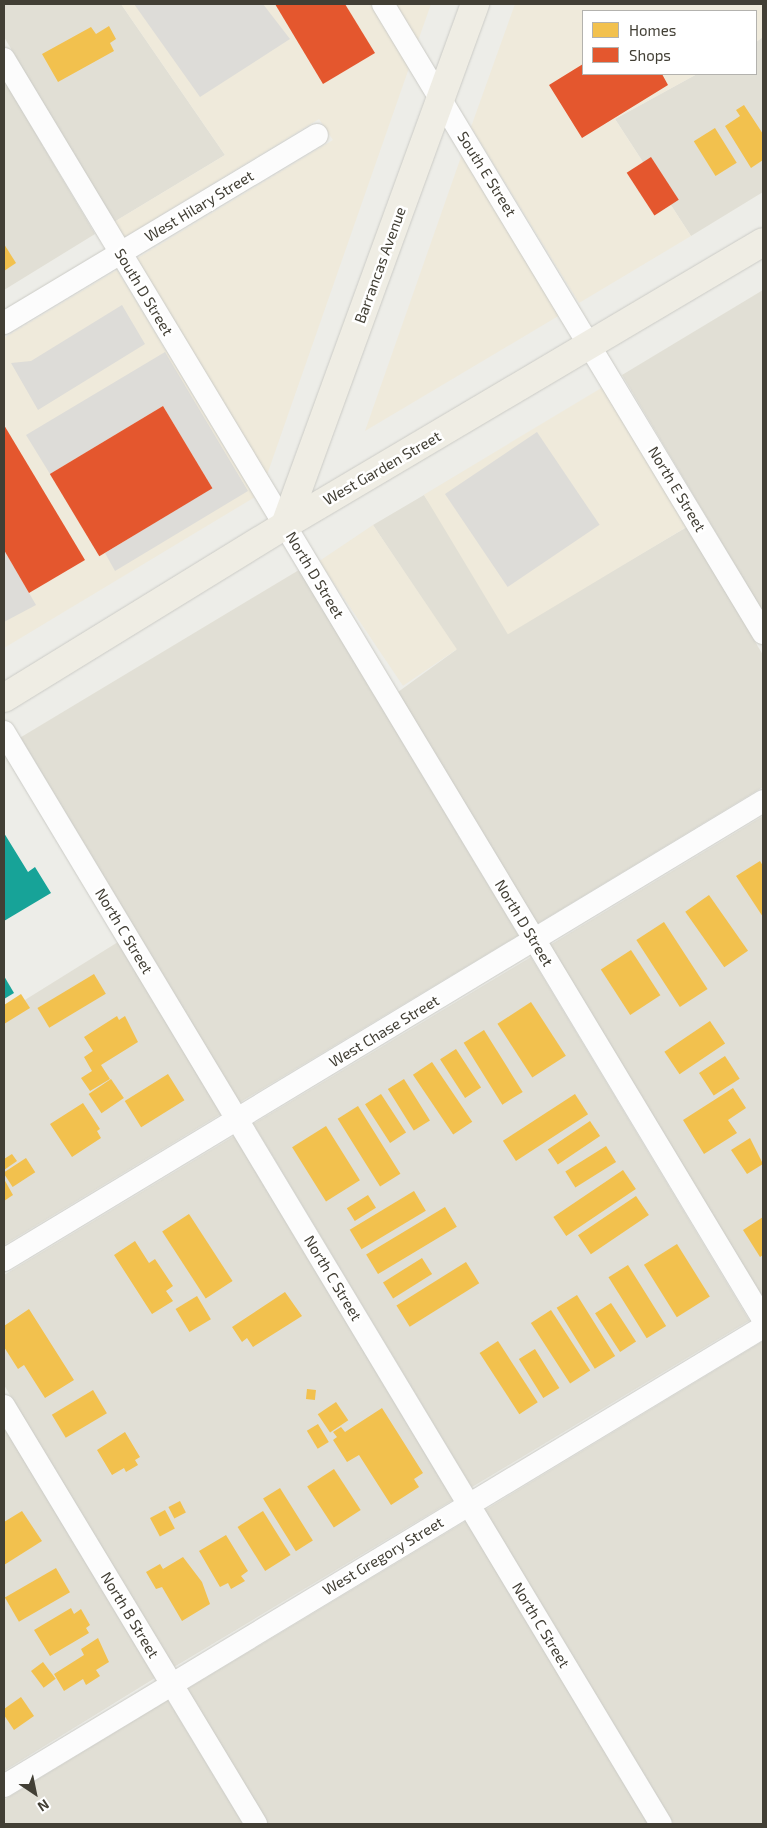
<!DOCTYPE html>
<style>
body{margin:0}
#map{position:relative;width:767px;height:1828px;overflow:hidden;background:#edede8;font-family:"Exo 2",sans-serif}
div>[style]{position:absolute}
.residential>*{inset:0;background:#e1dfd5;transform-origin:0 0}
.commercial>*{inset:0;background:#efeadb;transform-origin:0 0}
.parking>*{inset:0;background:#dddcd8;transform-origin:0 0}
.homes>*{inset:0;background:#f2c14e;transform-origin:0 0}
.shops>*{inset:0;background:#e4572e;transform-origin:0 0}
.public>*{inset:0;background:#17a398}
.roads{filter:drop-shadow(0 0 1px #cbcbc6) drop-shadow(0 0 1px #cbcbc6)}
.minor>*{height:22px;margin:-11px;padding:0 11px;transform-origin:11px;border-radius:11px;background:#fcfcfc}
.major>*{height:28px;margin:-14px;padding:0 14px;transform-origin:14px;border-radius:14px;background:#efede4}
span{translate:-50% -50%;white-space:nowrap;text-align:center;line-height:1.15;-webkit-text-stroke:5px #fff;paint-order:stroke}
.street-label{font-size:15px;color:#423f35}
.frame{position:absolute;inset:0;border:5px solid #423f35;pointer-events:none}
.legend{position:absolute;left:582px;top:10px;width:175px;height:65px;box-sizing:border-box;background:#fff;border:1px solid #b3b2ae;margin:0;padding:6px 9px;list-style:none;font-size:15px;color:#423f35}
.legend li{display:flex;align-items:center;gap:10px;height:25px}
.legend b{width:25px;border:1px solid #b3b2ae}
.north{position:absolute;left:10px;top:1768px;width:50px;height:50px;-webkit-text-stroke:4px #fff;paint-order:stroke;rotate:146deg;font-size:14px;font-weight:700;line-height:20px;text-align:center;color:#423f35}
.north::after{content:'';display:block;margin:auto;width:18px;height:22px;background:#423f35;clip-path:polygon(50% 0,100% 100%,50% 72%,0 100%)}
</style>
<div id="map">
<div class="residential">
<i style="clip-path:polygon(4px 4px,121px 4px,225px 155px,114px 222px,4px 37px)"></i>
<i style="clip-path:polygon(763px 37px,763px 192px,691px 236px,615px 119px,697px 74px,756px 74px,756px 42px)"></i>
<i style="clip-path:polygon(4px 80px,95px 234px,4px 290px)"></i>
<i style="clip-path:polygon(763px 290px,763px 612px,622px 375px)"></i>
<i style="clip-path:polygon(424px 495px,513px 629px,687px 527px,763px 655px,763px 787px,537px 924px,398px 692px,456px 650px,373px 525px)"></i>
<i style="left:299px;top:570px;width:426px;height:325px;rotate:59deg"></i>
<i style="clip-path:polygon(763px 816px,763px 1298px,550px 945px)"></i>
<i style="clip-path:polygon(118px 942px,221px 1114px,4px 1245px,4px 1013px)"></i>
<i style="left:531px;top:957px;width:424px;height:324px;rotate:59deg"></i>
<i style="clip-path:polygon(234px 1136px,453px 1500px,174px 1667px,4px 1385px,4px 1275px)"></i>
<i style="clip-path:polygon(763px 1341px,763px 1824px,674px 1824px,485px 1510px)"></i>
<i style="clip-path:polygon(4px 1427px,155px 1678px,4px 1771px)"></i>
<i style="clip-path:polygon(466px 1521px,648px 1824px,268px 1824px,187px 1689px)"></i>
<i style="clip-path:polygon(168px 1700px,243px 1824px,4px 1824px,4px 1800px)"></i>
</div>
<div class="commercial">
<i style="clip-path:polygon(121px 4px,370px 4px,409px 68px,267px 475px,136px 259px,333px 140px,319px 119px,123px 238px,114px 222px,225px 155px)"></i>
<i style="clip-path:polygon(396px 4px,431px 4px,418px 41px)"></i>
<i style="clip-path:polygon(515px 4px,763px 4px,763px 37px,756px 42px,756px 11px,583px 11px,583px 74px,697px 74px,615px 119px,691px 236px,579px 303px,471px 127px)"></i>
<i style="clip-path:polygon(462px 154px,560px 315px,365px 431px)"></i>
<i style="clip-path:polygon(117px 270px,255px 497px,4px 648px,4px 338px)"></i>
<i style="left:603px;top:387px;width:163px;height:209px;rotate:59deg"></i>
<i style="left:373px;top:525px;width:150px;height:65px;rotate:56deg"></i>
</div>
<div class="parking">
<i style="clip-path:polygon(134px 4px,263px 4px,290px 39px,200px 97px)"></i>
<i style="clip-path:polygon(122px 305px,145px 344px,38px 410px,11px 363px,31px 361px)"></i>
<i style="clip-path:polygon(165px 352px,248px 491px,115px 571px,105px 553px,212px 488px,163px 406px,50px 474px,26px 435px)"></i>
<i style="left:537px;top:432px;width:112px;height:111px;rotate:56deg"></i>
<i style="clip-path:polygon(4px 550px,36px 605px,4px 622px)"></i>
</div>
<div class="homes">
<i style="clip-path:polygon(109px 26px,116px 39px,110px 43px,114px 51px,58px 82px,42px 54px,91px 27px,96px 34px)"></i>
<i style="clip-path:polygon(744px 105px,763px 134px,763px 160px,751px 168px,725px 126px,740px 116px,736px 110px)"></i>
<i style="left:715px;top:128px;width:41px;height:25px;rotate:58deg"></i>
<i style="clip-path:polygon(4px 244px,16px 263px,4px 271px)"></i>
<i style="clip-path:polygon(760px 861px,763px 866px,763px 917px,736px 876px)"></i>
<i style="left:709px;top:895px;width:68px;height:29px;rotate:55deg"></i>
<i style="left:664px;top:922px;width:80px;height:33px;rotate:57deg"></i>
<i style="left:631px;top:950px;width:54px;height:36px;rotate:57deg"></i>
<i style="left:94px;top:974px;width:23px;height:66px;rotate:59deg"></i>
<i style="clip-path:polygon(21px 994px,30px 1008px,4px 1024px,4px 1005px)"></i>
<i style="left:531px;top:1002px;width:64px;height:40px;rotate:57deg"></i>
<i style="clip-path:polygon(117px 1016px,119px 1020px,125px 1016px,138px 1042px,101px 1065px,110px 1079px,90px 1091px,81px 1078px,92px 1071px,84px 1057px,93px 1051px,84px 1037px)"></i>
<i style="left:710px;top:1021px;width:27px;height:55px;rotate:56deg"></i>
<i style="left:484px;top:1030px;width:73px;height:24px;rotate:58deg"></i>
<i style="left:456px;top:1049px;width:46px;height:19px;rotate:57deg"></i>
<i style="left:725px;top:1056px;width:27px;height:31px;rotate:57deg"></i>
<i style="left:432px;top:1062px;width:72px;height:23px;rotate:56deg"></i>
<i style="left:168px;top:1074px;width:31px;height:51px;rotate:58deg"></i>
<i style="left:111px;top:1079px;width:23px;height:27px;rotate:56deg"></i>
<i style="left:404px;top:1079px;width:49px;height:19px;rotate:58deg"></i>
<i style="clip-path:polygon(733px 1088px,746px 1108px,728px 1120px,737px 1133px,704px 1154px,683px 1120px)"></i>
<i style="left:381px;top:1094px;width:46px;height:19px;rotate:57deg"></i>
<i style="left:575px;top:1094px;width:24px;height:86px;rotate:57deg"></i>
<i style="clip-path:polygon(83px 1103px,100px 1129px,97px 1131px,101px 1138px,72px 1157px,50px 1124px)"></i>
<i style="left:358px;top:1106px;width:80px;height:24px;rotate:58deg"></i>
<i style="left:590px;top:1121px;width:18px;height:51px;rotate:56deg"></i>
<i style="left:326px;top:1126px;width:64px;height:40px;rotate:58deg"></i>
<i style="clip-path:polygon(750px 1138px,763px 1164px,747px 1174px,731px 1150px)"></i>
<i style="left:606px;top:1146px;width:19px;height:48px;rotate:58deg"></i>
<i style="clip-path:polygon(12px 1154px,17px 1161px,4px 1170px,4px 1159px)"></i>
<i style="left:26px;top:1158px;width:17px;height:27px;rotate:57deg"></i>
<i style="left:623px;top:1170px;width:23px;height:84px;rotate:56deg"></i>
<i style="clip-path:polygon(4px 1179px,13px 1195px,4px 1201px)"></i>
<i style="left:414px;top:1191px;width:23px;height:75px;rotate:59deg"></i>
<i style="left:368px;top:1195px;width:15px;height:25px;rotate:58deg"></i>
<i style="left:636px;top:1196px;width:23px;height:70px;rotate:56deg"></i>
<i style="left:445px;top:1207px;width:23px;height:92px;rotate:59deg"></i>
<i style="left:189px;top:1214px;width:80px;height:32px;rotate:57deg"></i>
<i style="clip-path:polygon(763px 1217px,763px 1255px,760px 1257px,743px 1230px)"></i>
<i style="clip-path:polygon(135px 1241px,149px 1263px,155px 1259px,173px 1286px,166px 1291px,173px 1301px,152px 1314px,114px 1255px)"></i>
<i style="left:677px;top:1244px;width:62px;height:39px;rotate:58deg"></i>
<i style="left:422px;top:1258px;width:19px;height:46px;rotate:58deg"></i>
<i style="left:466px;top:1262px;width:25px;height:82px;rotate:58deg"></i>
<i style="left:628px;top:1265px;width:72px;height:23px;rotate:58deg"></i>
<i style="clip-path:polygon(285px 1292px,302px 1316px,253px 1347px,247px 1338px,242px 1342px,232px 1327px)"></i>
<i style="left:577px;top:1295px;width:72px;height:24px;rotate:58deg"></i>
<i style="left:197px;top:1296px;width:27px;height:25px;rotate:59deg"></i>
<i style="left:611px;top:1303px;width:46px;height:19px;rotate:57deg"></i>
<i style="clip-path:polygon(29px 1309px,74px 1380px,45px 1398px,24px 1365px,18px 1369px,4px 1347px,4px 1326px)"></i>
<i style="left:551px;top:1310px;width:72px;height:24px;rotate:57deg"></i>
<i style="left:498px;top:1341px;width:73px;height:22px;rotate:57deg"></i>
<i style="left:535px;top:1349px;width:46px;height:19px;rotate:58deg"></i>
<i style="left:307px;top:1389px;width:9px;height:10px;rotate:6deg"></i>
<i style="left:93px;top:1390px;width:27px;height:48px;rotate:59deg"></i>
<i style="left:336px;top:1402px;width:22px;height:22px;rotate:56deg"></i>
<i style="clip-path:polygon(382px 1408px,423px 1473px,414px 1479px,419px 1487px,391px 1505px,359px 1455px,347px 1462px,333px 1440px,337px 1437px,333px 1432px,341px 1427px,345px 1432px)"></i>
<i style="left:318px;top:1424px;width:21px;height:13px;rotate:59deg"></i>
<i style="clip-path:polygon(125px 1432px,140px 1457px,135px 1460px,138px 1465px,126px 1472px,124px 1468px,112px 1475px,97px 1450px)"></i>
<i style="left:334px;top:1469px;width:49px;height:32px;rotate:57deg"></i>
<i style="left:280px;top:1488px;width:62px;height:20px;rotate:58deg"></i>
<i style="left:180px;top:1501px;width:13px;height:13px;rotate:63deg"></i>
<i style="left:165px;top:1510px;width:21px;height:17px;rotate:62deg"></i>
<i style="clip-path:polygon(22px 1511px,42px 1541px,4px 1565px,4px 1522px)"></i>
<i style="left:263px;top:1511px;width:52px;height:30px;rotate:58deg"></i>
<i style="clip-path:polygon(226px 1535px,248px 1571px,241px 1576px,245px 1581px,231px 1589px,228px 1583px,220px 1587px,199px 1551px)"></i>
<i style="clip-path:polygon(183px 1557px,202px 1582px,210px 1604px,182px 1621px,162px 1587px,156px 1589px,146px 1572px,160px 1564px,163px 1569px)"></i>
<i style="left:56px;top:1568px;width:28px;height:59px;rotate:60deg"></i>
<i style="clip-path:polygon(71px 1608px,74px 1614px,81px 1609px,90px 1625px,86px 1628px,89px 1633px,50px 1656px,34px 1630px)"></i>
<i style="clip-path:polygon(98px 1638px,109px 1662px,96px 1670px,100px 1676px,86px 1685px,83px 1679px,64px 1691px,54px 1674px,84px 1655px,81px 1649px)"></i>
<i style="left:43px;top:1662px;width:21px;height:15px;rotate:53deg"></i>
<i style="clip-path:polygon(21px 1697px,34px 1716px,14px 1730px,4px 1715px,4px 1709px)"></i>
</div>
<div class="shops">
<i style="clip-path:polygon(275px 4px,345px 4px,375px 53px,323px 84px)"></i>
<i style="clip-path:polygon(583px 64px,583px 74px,662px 74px,668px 85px,582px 138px,549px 85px)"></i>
<i style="left:651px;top:157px;width:51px;height:29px;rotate:57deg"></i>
<i style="left:163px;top:406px;width:96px;height:132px;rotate:59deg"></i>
<i style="clip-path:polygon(4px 425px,85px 560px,29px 593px,4px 550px)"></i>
</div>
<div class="public">
<i style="clip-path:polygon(4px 833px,28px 872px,35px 867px,51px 893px,4px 921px)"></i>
<i style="clip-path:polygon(4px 976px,14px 993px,4px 999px)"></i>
</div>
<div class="roads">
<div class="minor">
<i style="left:383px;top:4px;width:735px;rotate:58.86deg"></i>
<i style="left:4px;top:59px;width:1471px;rotate:58.94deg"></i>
<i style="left:4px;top:323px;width:365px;rotate:-31deg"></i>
<i style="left:4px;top:732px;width:1274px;rotate:58.97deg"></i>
<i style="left:4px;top:1260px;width:887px;rotate:-31.16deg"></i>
<i style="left:4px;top:1406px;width:488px;rotate:58.9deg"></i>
<i style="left:4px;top:1786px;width:887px;rotate:-31.16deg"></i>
</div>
<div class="major">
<i style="left:285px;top:525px;width:555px;rotate:-69.96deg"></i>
<i style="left:4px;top:698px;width:330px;rotate:-31.6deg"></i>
<i style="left:285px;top:525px;width:555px;rotate:-30.63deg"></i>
</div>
</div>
<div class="street-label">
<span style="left:487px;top:174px;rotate:58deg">South E Street</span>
<span style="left:199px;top:206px;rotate:-31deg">West Hilary Street</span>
<span style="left:380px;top:265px;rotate:-70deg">Barrancas Avenue</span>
<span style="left:144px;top:292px;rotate:59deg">South D Street</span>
<span style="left:382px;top:468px;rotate:-30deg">West Garden Street</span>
<span style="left:677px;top:489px;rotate:59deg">North E Street</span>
<span style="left:315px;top:575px;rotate:59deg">North D Street</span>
<span style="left:524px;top:923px;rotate:59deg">North D Street</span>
<span style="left:124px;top:931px;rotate:59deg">North C Street</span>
<span style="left:384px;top:1031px;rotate:-31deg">West Chase Street</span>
<span style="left:333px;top:1278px;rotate:59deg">North C Street</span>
<span style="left:383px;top:1556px;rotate:-31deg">West Gregory Street</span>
<span style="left:130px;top:1615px;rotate:59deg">North B Street</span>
<span style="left:541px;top:1625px;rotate:59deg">North C Street</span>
</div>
<div class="frame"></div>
<ul class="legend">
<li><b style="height:14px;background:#f2c14e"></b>Homes</li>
<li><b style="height:14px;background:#e4572e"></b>Shops</li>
</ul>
<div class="north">N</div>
</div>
